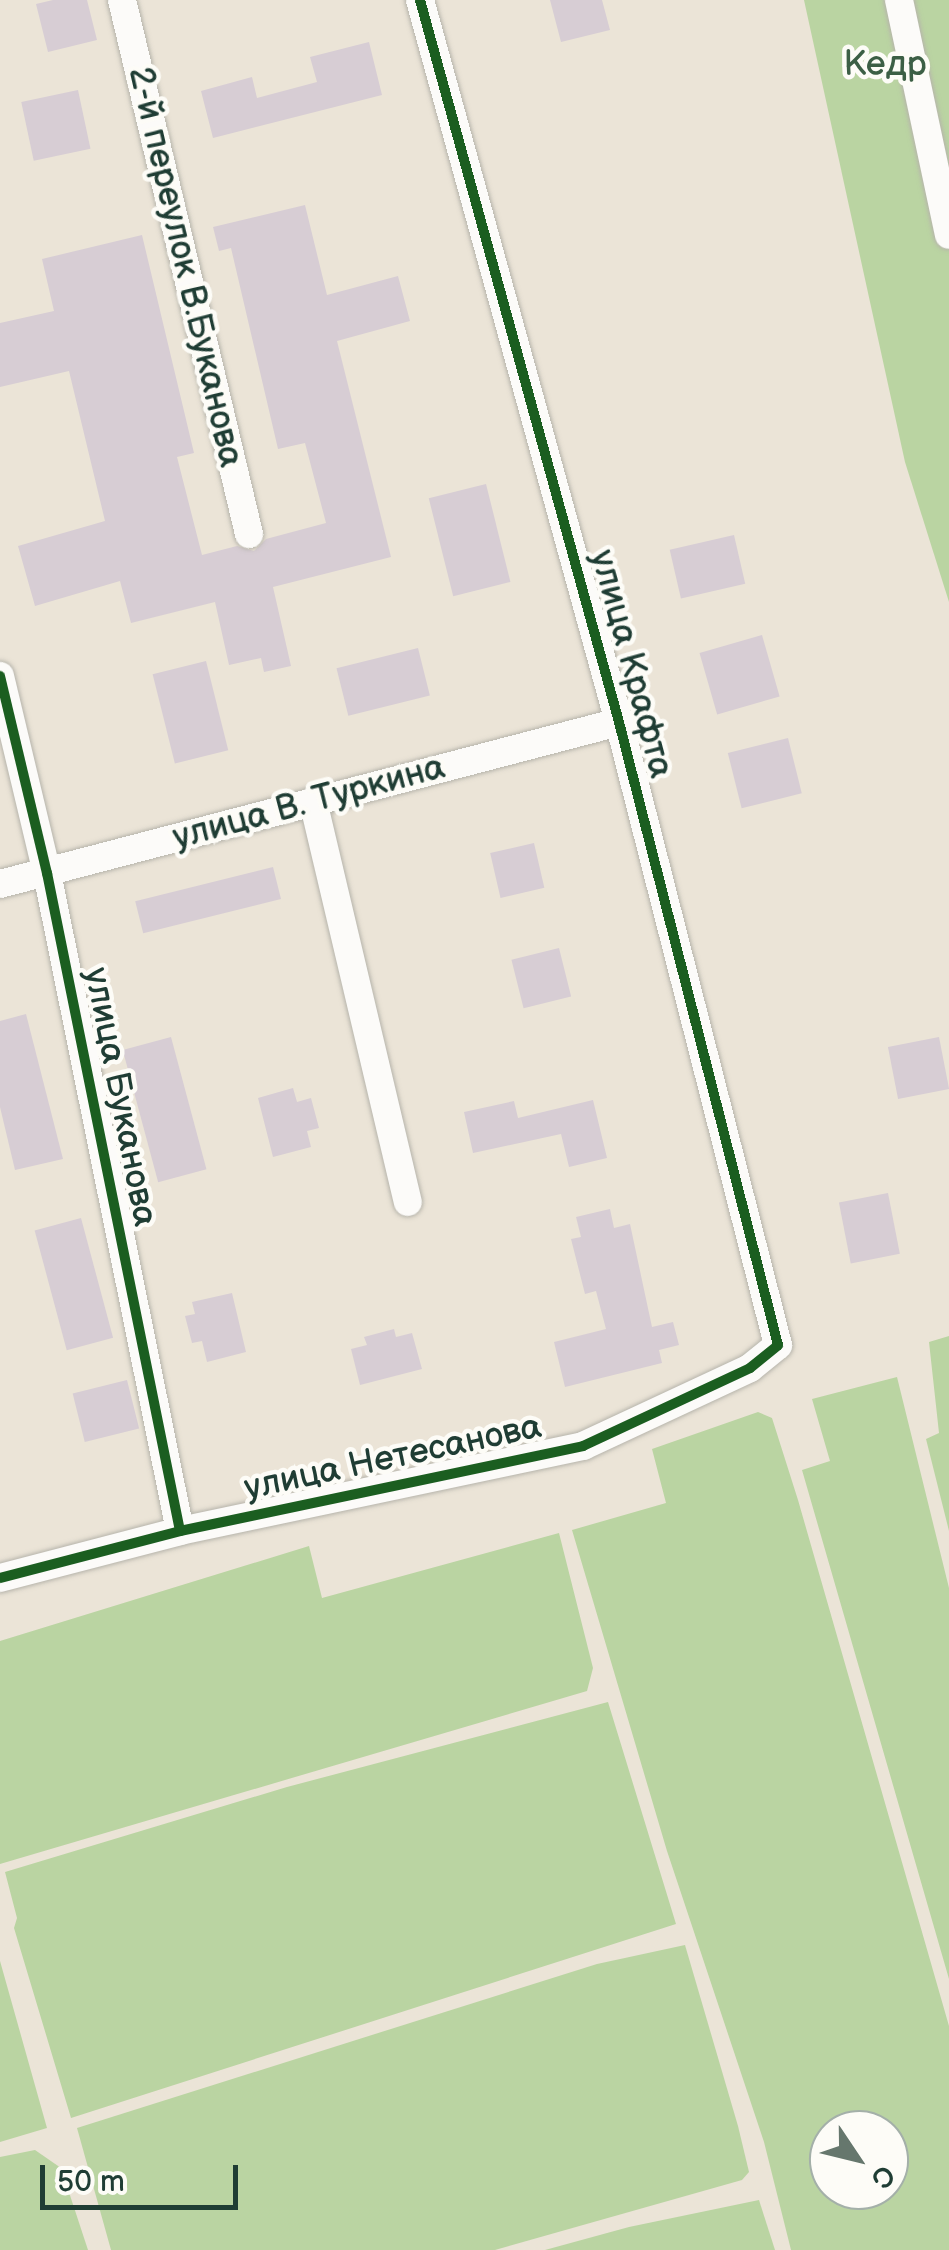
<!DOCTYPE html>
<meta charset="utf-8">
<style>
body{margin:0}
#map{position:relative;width:949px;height:2250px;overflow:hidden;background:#ebe4d7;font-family:"Balsamiq Sans",sans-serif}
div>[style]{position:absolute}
.green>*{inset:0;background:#bad4a2}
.building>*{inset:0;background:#d7cdd4;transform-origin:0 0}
.roads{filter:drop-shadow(0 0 2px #b6b4ab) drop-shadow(0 0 2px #b6b4ab)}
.minor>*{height:28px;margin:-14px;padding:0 14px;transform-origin:14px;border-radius:14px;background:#fcfbf9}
.cycleway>*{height:10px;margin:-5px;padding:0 5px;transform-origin:5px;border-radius:5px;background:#1b5e20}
span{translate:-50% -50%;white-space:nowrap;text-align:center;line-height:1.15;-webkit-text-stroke:9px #fdfcf7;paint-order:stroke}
.park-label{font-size:35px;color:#3c5f45}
.street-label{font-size:35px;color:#1f3d34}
.north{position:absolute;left:809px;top:2110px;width:100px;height:100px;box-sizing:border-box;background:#fdfcf7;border:2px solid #a4b0a9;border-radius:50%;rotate:125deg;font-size:28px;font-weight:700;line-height:40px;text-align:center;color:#1f3d34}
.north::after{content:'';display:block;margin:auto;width:35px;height:45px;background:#66776d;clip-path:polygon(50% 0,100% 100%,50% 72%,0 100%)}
.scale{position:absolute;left:40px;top:2165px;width:198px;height:45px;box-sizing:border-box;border:5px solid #1f3d34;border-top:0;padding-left:12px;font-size:30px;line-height:35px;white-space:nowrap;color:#1f3d34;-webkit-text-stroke:8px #fdfcf7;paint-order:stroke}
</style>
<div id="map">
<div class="green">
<i style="clip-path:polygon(804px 0,949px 0,949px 602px,905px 462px)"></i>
<i style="clip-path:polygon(949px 1336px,949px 1531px,926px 1439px,939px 1433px,929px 1342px)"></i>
<i style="clip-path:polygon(897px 1377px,949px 1588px,949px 1979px,802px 1470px,830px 1461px,812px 1399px)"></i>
<i style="clip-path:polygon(evenodd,758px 1412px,772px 1418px,798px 1500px,949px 2026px,949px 2250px,791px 2250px,764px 2142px,667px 1851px,572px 1530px,666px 1503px,652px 1449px,758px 1412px,829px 2130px,889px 2130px,889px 2190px,829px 2190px,829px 2130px)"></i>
<i style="clip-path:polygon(559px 1533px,593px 1668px,587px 1691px,0 1864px,0 1641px,309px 1546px,322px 1598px)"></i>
<i style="clip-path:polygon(608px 1702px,676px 1924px,71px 2118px,14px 1928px,17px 1918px,5px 1872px,287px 1787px)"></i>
<i style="clip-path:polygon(685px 1945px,738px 2126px,749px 2172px,742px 2180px,495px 2250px,111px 2250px,77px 2128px,597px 1964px)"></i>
<i style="clip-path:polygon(0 1961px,47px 2128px,0 2142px)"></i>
<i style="clip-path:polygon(35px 2150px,61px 2168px,88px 2250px,0 2250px,0 2157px)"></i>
<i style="clip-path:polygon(759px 2200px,775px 2250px,545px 2250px,629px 2227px)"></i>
</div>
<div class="building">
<i style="clip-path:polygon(53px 0,87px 0,97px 40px,48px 52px,36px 4px)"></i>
<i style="clip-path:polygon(550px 0,602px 0,610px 30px,561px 42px)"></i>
<i style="clip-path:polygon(369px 42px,382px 95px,213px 138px,201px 91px,252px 77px,257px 98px,317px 82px,310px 57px)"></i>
<i style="left:78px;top:90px;width:60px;height:58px;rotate:78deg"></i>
<i style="clip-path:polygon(305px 205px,327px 295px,398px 276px,410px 321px,337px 341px,391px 557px,273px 587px,291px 666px,264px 672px,261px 658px,229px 665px,215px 602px,131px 623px,120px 581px,35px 606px,18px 546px,105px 521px,69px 371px,0 387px,0 323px,54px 311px,42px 259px,142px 235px,194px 453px,177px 457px,202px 555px,237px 546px,254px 551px,266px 539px,326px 523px,305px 443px,278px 449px,231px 248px,219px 251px,213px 227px)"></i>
<i style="left:486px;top:484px;width:101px;height:59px;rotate:76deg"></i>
<i style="left:734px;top:535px;width:50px;height:66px;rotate:77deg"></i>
<i style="left:762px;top:635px;width:64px;height:65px;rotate:74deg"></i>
<i style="left:418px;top:648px;width:49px;height:84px;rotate:76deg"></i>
<i style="left:206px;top:661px;width:92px;height:55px;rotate:76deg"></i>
<i style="left:788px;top:738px;width:57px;height:62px;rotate:76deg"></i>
<i style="left:534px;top:843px;width:46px;height:45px;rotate:77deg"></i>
<i style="left:273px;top:867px;width:33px;height:142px;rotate:76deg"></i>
<i style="left:559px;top:948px;width:50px;height:49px;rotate:76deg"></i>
<i style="clip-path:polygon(26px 1014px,63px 1159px,15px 1170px,0 1107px,0 1021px)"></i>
<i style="left:171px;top:1037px;width:137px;height:50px;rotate:75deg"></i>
<i style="left:939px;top:1037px;width:53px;height:52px;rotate:79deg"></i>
<i style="clip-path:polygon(293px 1088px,297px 1102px,311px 1098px,319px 1128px,307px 1131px,311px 1147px,273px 1157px,258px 1098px)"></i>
<i style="clip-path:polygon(593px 1100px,607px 1158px,569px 1167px,561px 1134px,473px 1153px,464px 1112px,514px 1101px,518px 1118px)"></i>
<i style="left:888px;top:1193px;width:62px;height:50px;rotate:79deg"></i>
<i style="clip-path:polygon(610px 1209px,614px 1228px,630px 1224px,652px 1327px,673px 1322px,679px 1345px,659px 1350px,662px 1363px,565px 1387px,554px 1342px,606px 1329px,596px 1291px,585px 1294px,571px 1239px,581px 1237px,576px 1217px)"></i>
<i style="left:81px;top:1218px;width:124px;height:48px;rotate:75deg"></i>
<i style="clip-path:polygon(232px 1293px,246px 1352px,207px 1362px,202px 1341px,192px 1343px,185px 1316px,195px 1314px,192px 1302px)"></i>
<i style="clip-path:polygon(394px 1329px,396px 1337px,412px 1333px,422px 1369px,360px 1385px,351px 1349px,367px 1345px,364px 1337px)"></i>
<i style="left:127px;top:1380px;width:50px;height:56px;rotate:76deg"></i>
</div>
<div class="roads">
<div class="minor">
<i style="left:122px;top:0;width:549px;rotate:76.62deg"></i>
<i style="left:899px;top:0;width:240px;rotate:78deg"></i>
<i style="left:0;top:676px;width:203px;rotate:76.6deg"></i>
<i style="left:47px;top:873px;width:671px;rotate:78.57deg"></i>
<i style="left:313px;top:801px;width:412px;rotate:76.7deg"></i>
<i style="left:0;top:884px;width:640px;rotate:-14.67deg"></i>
<i style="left:0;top:1578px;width:186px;rotate:-14.6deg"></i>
<i style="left:180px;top:1531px;width:412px;rotate:-11.9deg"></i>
<i style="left:583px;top:1446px;width:184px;rotate:-25deg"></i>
<i style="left:750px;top:1368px;width:36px;rotate:-39deg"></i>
<i style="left:778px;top:1345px;width:643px;rotate:-104.32deg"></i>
<i style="left:619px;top:722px;width:749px;rotate:-105.41deg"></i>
</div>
</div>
<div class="cycleway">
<i style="left:0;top:676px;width:203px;rotate:76.6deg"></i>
<i style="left:47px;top:873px;width:671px;rotate:78.57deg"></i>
<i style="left:0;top:1578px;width:186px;rotate:-14.6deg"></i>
<i style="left:180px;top:1531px;width:412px;rotate:-11.9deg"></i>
<i style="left:583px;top:1446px;width:184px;rotate:-25deg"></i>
<i style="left:750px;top:1368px;width:36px;rotate:-39deg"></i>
<i style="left:778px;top:1345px;width:643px;rotate:-104.32deg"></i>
<i style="left:619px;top:722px;width:749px;rotate:-105.41deg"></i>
</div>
<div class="park-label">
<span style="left:885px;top:65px">Кедр</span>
</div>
<div class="street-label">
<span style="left:185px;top:267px;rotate:77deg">2-й переулок В.Буканова</span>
<span style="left:631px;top:664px;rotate:75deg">улица Крафта</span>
<span style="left:309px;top:803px;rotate:-15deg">улица В. Туркина</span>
<span style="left:120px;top:1097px;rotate:79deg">улица Буканова</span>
<span style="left:393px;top:1458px;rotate:-12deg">улица Нетесанова</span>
</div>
<div class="north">С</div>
<div class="scale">50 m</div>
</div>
